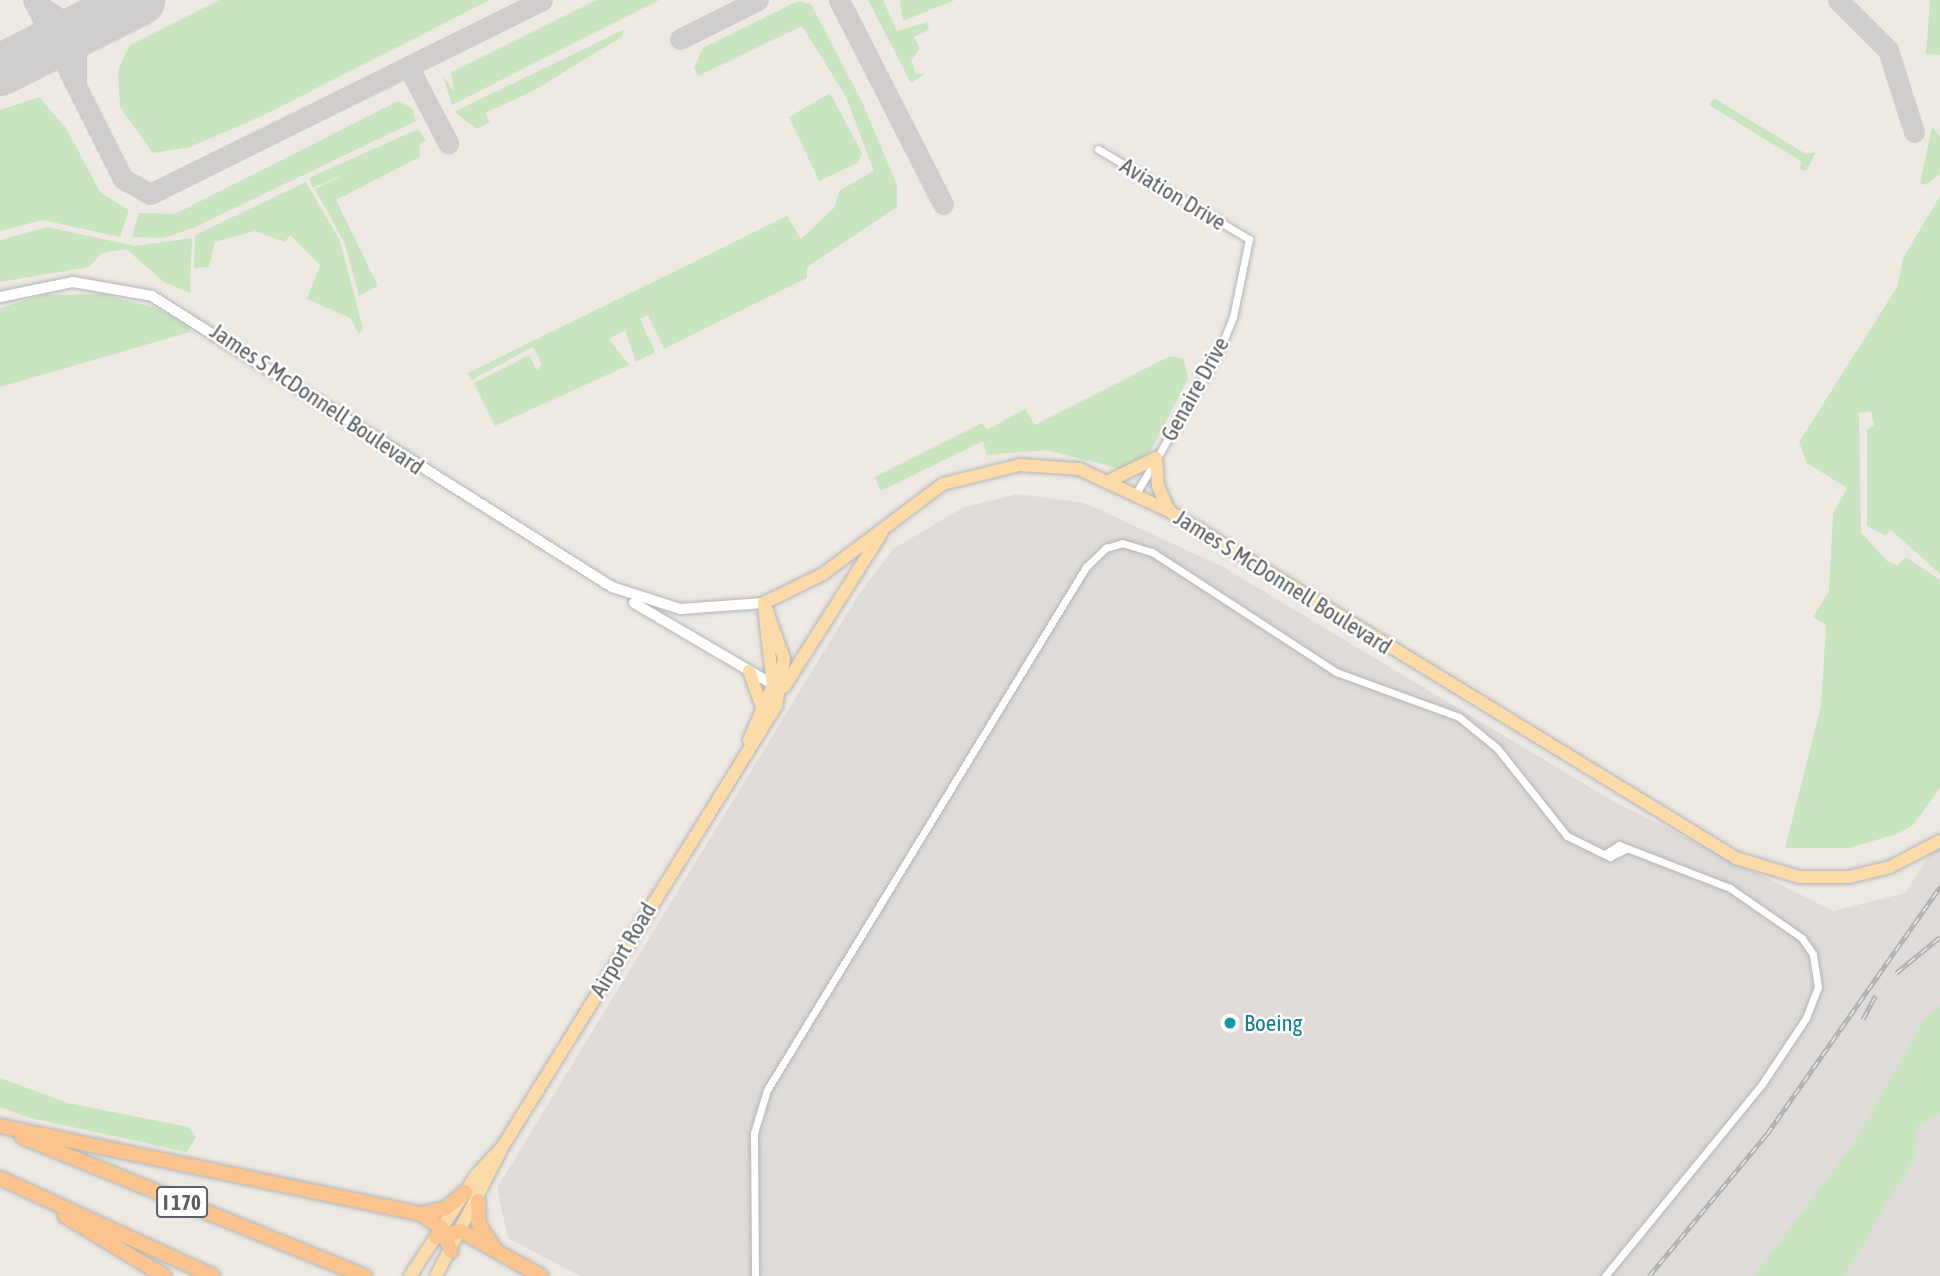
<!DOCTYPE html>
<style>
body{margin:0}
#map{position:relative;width:1940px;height:1276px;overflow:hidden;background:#eee9e3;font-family:"Asap Condensed",sans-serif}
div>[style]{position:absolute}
.industrial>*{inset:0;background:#dfdbd8}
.green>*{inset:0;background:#c9e5c0}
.taxiway>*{height:21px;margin:-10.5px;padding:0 10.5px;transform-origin:10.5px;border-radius:10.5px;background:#d0cecc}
.runway>*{height:52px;margin:-26px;padding:0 26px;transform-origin:26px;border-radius:26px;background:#d0cecc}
.roads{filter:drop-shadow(0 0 2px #b1b6b8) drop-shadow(0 0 2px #b1b6b8)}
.street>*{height:7px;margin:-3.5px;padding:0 3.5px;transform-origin:3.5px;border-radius:3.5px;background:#fff}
.secondary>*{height:10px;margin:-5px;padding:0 5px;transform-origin:5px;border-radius:5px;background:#fff}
.primary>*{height:12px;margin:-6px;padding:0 6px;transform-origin:6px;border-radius:6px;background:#fddba9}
.highway>*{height:14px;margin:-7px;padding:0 7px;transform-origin:7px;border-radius:7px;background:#fbc48e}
.rail>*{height:5px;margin-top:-2.5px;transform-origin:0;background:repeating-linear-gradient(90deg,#fff 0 8px,#b2b3b4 0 16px);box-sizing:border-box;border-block:2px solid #b2b3b4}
.dots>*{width:19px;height:19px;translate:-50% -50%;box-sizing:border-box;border:4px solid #fff;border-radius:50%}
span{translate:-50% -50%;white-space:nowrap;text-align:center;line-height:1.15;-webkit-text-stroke:5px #fff;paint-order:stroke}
.shield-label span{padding:2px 5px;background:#fff;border:2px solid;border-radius:5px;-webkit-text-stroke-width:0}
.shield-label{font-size:21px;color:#5b6164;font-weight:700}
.street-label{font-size:23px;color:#5b6164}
.culture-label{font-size:23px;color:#0d838f}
.left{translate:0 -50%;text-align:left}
</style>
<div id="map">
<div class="industrial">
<i style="clip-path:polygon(1018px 494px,1085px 503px,1225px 568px,1611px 800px,1833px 911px,1905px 893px,1940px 839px,1940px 1276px,580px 1276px,508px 1238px,497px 1188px,857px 597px,893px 549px,964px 507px)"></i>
</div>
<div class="green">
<i style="clip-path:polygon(219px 0,490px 0,264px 115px,190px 147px,153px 153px,120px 107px,118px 69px,130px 45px)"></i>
<i style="clip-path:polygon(597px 0,659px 0,452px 105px,443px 76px,454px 91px,451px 72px)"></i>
<i style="clip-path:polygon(868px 0,883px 0,897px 31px,927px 22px,929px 29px,914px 37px,920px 48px,911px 61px,916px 74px,926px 73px,911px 83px)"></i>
<i style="clip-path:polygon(900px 0,955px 0,903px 21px)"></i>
<i style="clip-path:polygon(1930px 0,1940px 0,1940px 55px,1926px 54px)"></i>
<i style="clip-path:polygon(798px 1px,811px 4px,863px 104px,897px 185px,897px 207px,807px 267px,807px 278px,664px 349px,648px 315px,640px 319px,655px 352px,636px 362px,625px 330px,609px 339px,629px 365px,495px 426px,474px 383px,529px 355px,537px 370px,542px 365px,533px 347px,471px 380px,468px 373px,787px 216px,801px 239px,834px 208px,840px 190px,874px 171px,845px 95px,802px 26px,698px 76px,694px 67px,703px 48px)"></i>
<i style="clip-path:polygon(623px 30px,623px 36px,533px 91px,485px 113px,490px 122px,477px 129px,454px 112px)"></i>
<i style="clip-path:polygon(830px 93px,862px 153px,858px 163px,819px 181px,789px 117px)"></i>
<i style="clip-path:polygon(39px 97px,66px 128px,100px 192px,129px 210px,120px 237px,43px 220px,0 231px,0 110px)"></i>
<i style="clip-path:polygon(1714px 98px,1806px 154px,1816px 152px,1806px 171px,1799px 168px,1802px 162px,1709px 105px)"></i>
<i style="clip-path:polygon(398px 101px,412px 108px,416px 121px,193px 228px,164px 238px,132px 237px,139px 213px,175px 214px)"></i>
<i style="clip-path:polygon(1932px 127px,1940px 136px,1940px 174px,1926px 185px,1920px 183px)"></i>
<i style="clip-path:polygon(418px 129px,426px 140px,419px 144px,420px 157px,336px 200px,378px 286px,359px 296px,345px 244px,315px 189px,353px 170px,313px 188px,309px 178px)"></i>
<i style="clip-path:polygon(306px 182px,340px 241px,363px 329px,359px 334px,350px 318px,307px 299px,320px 265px,290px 235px,285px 242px,255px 231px,215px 242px,209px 267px,194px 268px,195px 235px)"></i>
<i style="clip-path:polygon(1940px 196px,1940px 574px,1890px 529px,1886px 536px,1867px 526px,1867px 430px,1874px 425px,1871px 411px,1859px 413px,1861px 532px,1887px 561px,1897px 565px,1906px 557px,1940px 580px,1940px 788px,1913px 825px,1897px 834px,1849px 848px,1785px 848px,1821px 706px,1826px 625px,1813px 617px,1829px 591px,1833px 514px,1847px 488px,1807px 463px,1799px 442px,1897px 287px,1903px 258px)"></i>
<i style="clip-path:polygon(47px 227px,135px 246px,192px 238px,190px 293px,164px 282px,126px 249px,102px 253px,89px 267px,0 282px,0 240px)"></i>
<i style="clip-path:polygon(100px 294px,156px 308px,190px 325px,190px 332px,0 387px,0 308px,42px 295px)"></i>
<i style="clip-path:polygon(1170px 356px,1184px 359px,1188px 379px,1146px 460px,1125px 470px,1046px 450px,987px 455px,983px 441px,881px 491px,875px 477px,982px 423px,987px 430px,1025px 409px,1035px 425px)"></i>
<i style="clip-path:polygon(1940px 1005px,1940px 1114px,1916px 1127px,1915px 1157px,1844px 1276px,1754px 1276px,1854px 1143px,1923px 1021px)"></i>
<i style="clip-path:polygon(0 1078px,68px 1103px,189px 1127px,196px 1137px,187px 1152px,26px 1117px,0 1107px)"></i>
</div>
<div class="taxiway">
<i style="left:33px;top:0;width:200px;rotate:63.3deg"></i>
<i style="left:123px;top:179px;width:31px;rotate:29deg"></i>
<i style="left:150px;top:194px;width:437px;rotate:-26.3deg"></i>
<i style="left:839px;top:0;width:229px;rotate:63deg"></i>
<i style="left:1838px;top:0;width:71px;rotate:45deg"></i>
<i style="left:1888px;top:50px;width:86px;rotate:72.4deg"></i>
<i style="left:37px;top:4px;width:35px;rotate:33deg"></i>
<i style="left:66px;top:23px;width:33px;rotate:-5deg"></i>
<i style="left:680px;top:39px;width:87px;rotate:-26.6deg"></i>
<i style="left:409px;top:68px;width:85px;rotate:62.5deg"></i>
<i style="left:76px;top:80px;width:29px;rotate:-90deg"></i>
<i style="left:76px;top:51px;width:39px;rotate:-53deg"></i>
</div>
<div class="runway">
<i style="left:0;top:70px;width:156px;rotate:-26.7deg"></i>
</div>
<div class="roads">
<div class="street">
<i style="left:1098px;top:149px;width:176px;rotate:30.8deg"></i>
<i style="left:1249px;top:239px;width:80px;rotate:101.6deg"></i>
<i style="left:1233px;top:317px;width:37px;rotate:112deg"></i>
<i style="left:1219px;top:351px;width:163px;rotate:120.2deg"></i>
<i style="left:755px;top:1276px;width:143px;rotate:-90.4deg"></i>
<i style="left:754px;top:1133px;width:45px;rotate:-73.2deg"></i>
<i style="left:767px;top:1090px;width:613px;rotate:-58.62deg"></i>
<i style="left:1086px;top:567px;width:28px;rotate:-44deg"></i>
<i style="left:1106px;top:548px;width:17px;rotate:-17deg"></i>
<i style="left:1122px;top:543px;width:31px;rotate:17deg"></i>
<i style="left:1152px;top:552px;width:220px;rotate:33.1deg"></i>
<i style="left:1336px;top:672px;width:131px;rotate:20.1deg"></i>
<i style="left:1459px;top:717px;width:49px;rotate:39.2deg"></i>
<i style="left:1497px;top:748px;width:112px;rotate:51.5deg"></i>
<i style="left:1567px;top:836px;width:48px;rotate:26deg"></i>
<i style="left:1610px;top:857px;width:18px;rotate:-27deg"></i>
<i style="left:1605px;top:1276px;width:248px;rotate:-50.7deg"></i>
<i style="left:1762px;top:1084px;width:79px;rotate:-56.3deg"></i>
<i style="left:1806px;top:1018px;width:33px;rotate:-69deg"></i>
<i style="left:1818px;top:987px;width:33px;rotate:-99deg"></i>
<i style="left:1813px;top:954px;width:19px;rotate:-125deg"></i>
<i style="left:1802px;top:938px;width:88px;rotate:-145.2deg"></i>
<i style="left:1730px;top:888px;width:119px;rotate:-158.8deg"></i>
<i style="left:1619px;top:845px;width:17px;rotate:147deg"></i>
</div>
<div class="secondary">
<i style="left:0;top:297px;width:75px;rotate:-11.6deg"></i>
<i style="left:73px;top:282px;width:80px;rotate:10deg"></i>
<i style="left:152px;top:296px;width:544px;rotate:32.32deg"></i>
<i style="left:612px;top:587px;width:71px;rotate:17.9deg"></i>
<i style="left:680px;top:609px;width:84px;rotate:-4.1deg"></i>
<i style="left:634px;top:603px;width:166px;rotate:30.4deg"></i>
</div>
<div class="primary">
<i style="left:1156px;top:458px;width:28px;rotate:86deg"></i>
<i style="left:1158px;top:486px;width:27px;rotate:66deg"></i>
<i style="left:1111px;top:480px;width:50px;rotate:-26.1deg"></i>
<i style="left:764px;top:603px;width:66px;rotate:-26.2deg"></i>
<i style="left:823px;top:574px;width:150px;rotate:-36.9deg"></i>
<i style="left:943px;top:484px;width:79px;rotate:-13.9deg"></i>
<i style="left:1020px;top:465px;width:59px;rotate:3.9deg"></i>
<i style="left:1079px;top:469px;width:99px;rotate:25deg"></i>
<i style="left:1169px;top:511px;width:665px;rotate:31.47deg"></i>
<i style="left:1736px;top:858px;width:66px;rotate:16.8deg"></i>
<i style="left:1799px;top:877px;width:50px"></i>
<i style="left:1849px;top:877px;width:42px;rotate:-13.7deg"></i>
<i style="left:1890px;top:867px;width:56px;rotate:-27.5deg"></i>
<i style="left:749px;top:671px;width:37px;rotate:70deg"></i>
<i style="left:784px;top:687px;width:181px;rotate:-57.6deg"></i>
<i style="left:749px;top:740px;width:60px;rotate:-66.4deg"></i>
<i style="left:773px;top:685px;width:79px;rotate:-96.6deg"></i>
<i style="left:410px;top:1276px;width:122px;rotate:-56.7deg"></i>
<i style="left:477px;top:1174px;width:34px;rotate:-47deg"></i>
<i style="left:436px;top:1276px;width:146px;rotate:-62.7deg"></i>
<i style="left:503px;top:1146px;width:518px;rotate:-58.18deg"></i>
<i style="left:776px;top:706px;width:49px;rotate:-80.5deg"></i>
<i style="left:784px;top:658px;width:59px;rotate:-110deg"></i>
</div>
<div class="highway">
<i style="left:0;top:1126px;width:430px;rotate:11.8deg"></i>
<i style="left:421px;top:1214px;width:25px;rotate:34deg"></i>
<i style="left:442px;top:1228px;width:25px;rotate:69deg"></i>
<i style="left:22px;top:1137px;width:370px;rotate:22.1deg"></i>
<i style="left:0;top:1178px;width:234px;rotate:24.7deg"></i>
<i style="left:478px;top:1201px;width:24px;rotate:88deg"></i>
<i style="left:479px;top:1225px;width:25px;rotate:56deg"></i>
<i style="left:421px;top:1214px;width:26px;rotate:-13deg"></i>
<i style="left:446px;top:1208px;width:25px;rotate:-40deg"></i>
<i style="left:65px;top:1216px;width:116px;rotate:31.2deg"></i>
<i style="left:436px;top:1237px;width:26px;rotate:-13deg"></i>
<i style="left:461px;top:1231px;width:92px;rotate:29.4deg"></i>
</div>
</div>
<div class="rail">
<i style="left:1896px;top:973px;width:57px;rotate:-39.3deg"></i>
<i style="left:1863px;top:1019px;width:27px;rotate:-62deg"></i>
<i style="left:1649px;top:1276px;width:185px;rotate:-50.3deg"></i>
<i style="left:1767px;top:1134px;width:302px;rotate:-55deg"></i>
</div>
<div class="dots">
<i style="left:1230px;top:1023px;background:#0f9aa8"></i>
</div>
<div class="shield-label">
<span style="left:182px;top:1202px">I 170</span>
</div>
<div class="street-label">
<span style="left:1173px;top:194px;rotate:31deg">Aviation Drive</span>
<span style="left:1195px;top:389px;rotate:-61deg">Genaire Drive</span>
<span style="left:317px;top:399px;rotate:34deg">James S McDonnell Boulevard</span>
<span style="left:1283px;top:582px;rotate:32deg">James S McDonnell Boulevard</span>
<span style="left:623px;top:950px;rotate:-59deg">Airport Road</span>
</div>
<div class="culture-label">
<span class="left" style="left:1244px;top:1023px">Boeing</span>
</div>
</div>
